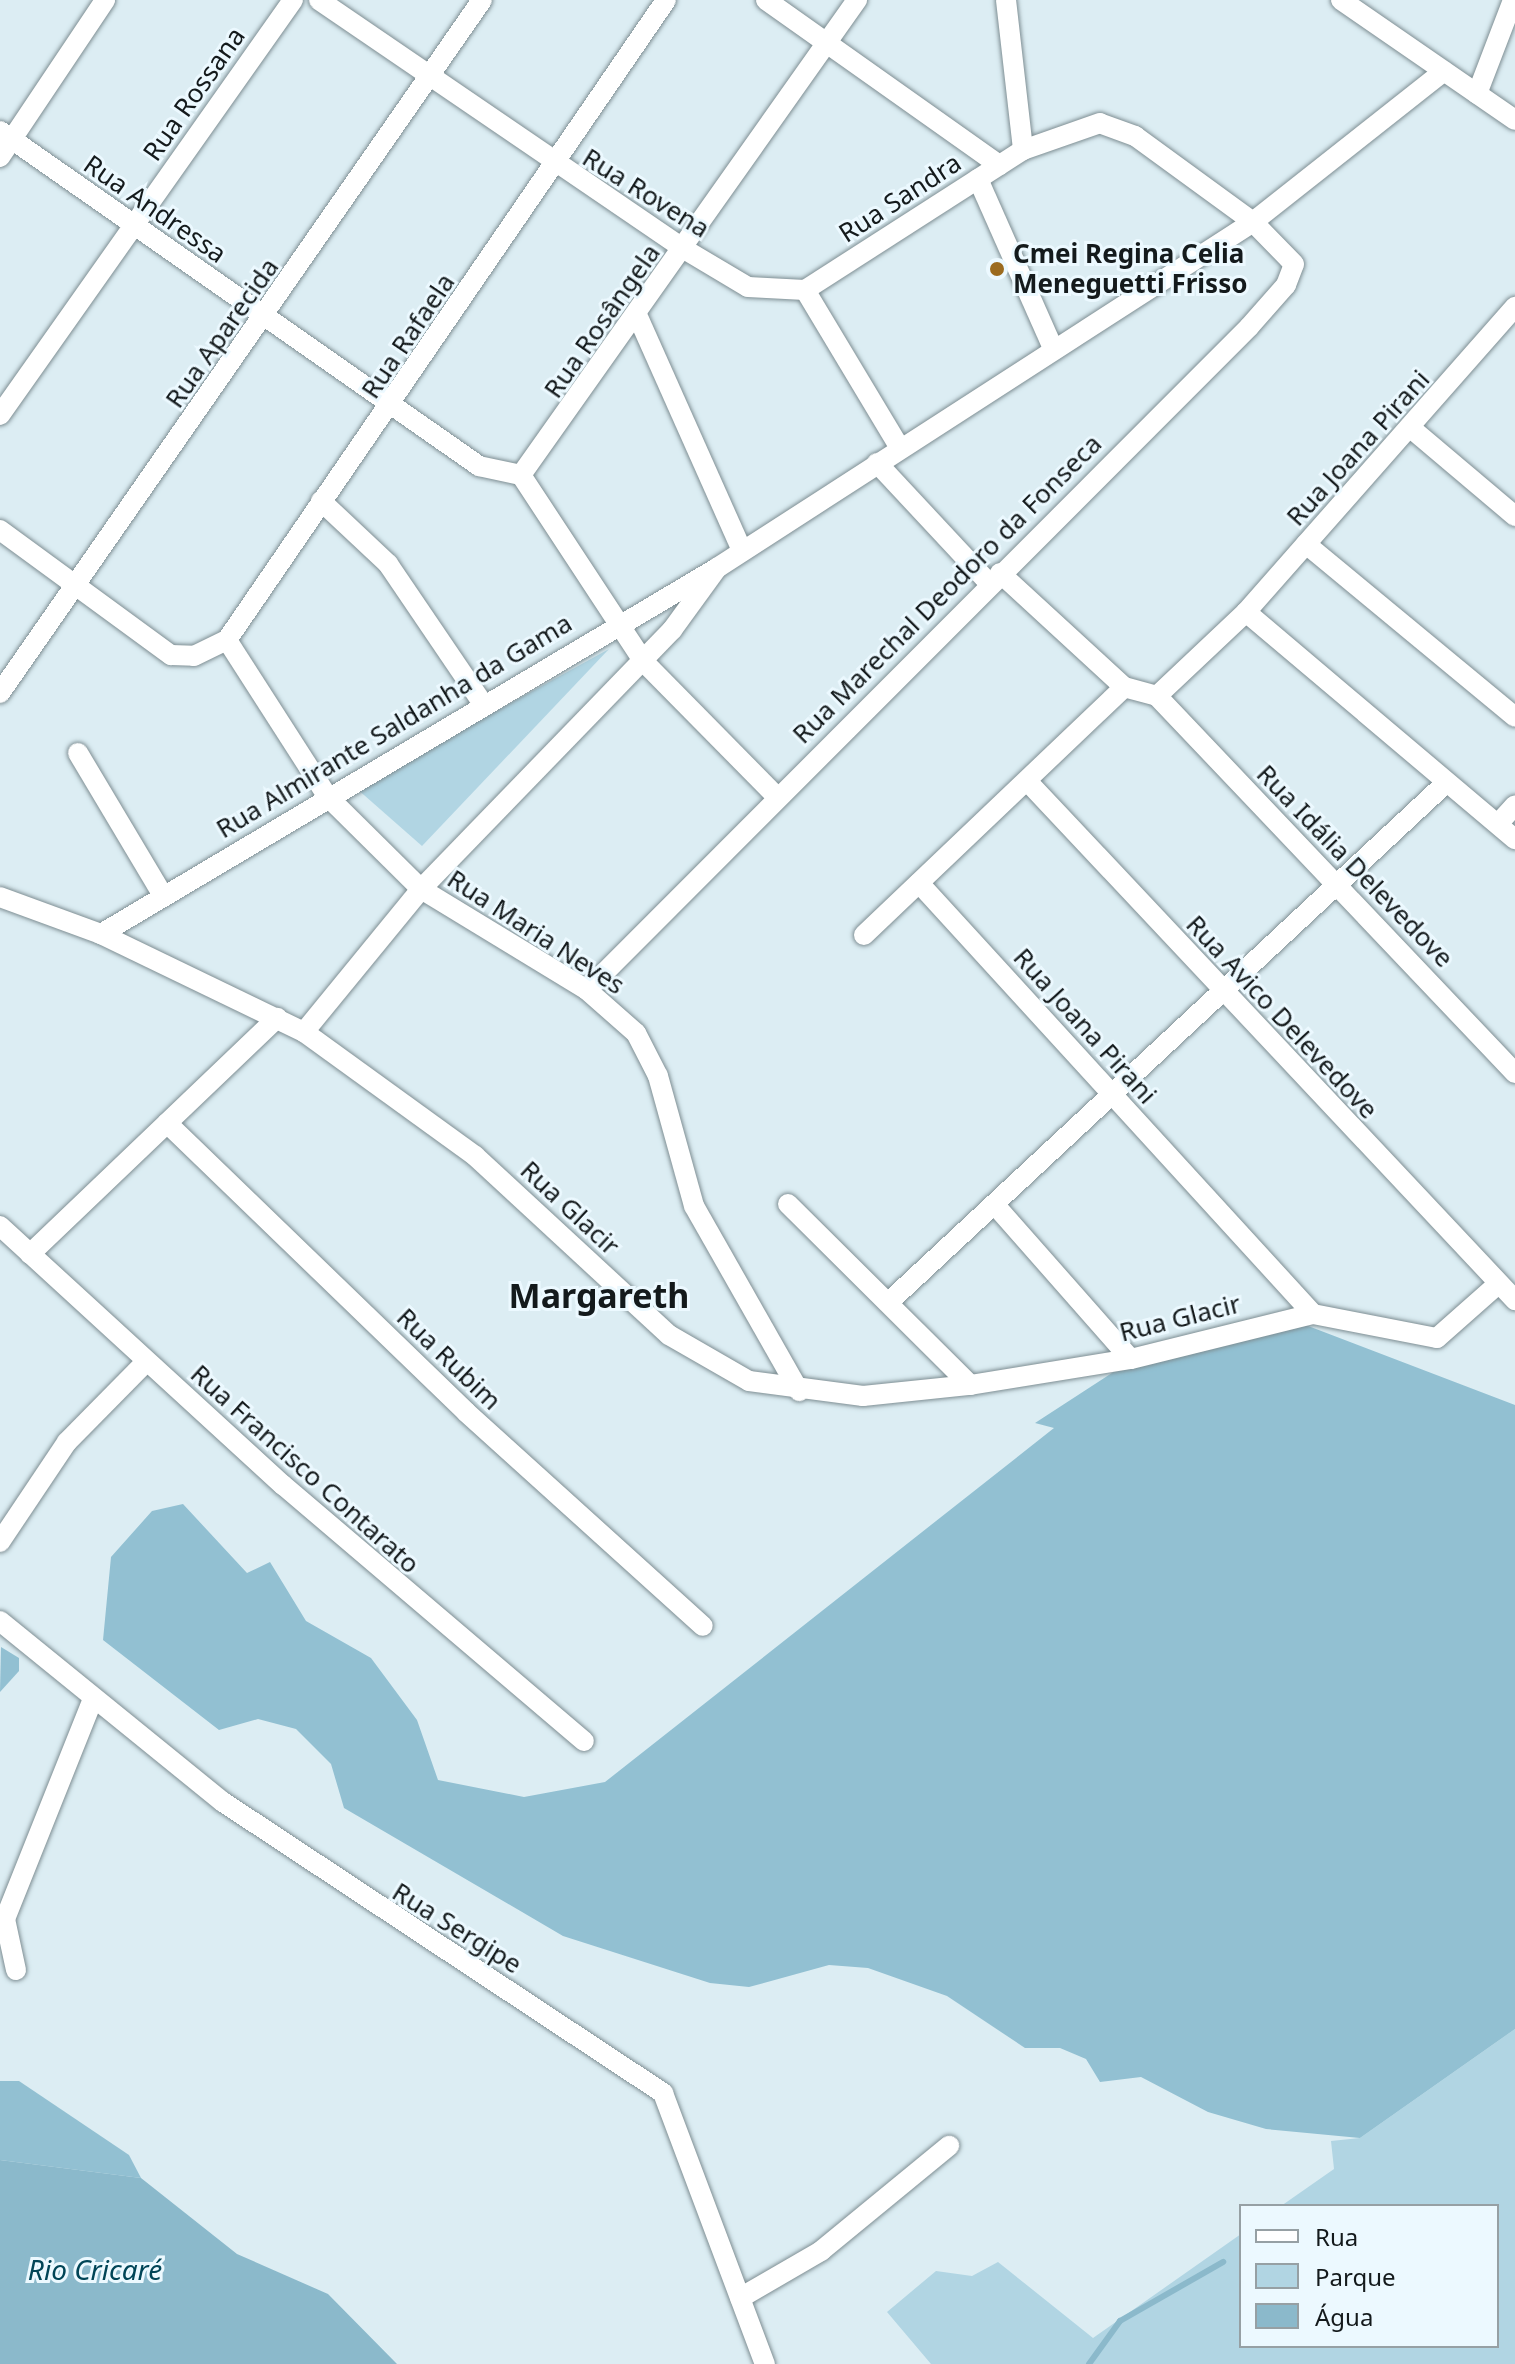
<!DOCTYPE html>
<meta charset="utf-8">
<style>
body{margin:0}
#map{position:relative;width:1515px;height:2364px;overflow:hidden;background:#dcedf3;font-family:"Noto Sans",sans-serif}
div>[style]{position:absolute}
.green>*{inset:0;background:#b1d5e3}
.forest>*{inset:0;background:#92c0d2}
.water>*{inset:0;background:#8bb9cb}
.stream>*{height:6px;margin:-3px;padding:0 3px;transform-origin:3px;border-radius:3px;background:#8bb9cb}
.roads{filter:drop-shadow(0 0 2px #7e8e93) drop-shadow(0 0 2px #7e8e93)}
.minor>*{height:20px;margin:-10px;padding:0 10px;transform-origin:10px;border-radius:10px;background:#fff}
.dots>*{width:22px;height:22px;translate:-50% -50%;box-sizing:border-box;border:4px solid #ecf9ff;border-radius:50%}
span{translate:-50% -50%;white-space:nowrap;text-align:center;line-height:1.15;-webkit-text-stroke:6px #ecf9ff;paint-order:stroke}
.street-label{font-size:26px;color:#141a1c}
.poi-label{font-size:26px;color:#141a1c;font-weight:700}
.left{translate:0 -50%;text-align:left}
.water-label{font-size:28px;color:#004557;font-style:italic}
.district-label{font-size:34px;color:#141a1c;font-weight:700}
.legend{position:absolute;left:1239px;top:2204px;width:260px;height:144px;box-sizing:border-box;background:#ecf9ff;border:2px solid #96a0a4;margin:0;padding:10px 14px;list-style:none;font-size:24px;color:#141a1c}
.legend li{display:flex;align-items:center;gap:16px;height:40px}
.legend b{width:40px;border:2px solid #96a0a4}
</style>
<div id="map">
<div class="green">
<i style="clip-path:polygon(609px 649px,422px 846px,356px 788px)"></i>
<i style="clip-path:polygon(1515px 2029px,1515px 2364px,931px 2364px,887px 2312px,936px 2271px,972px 2276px,998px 2262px,1093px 2338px,1241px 2234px,1241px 2346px,1497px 2346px,1497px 2206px,1281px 2206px,1334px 2169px,1331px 2141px,1360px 2138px)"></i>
</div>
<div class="forest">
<i style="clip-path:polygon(1282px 1316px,1515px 1405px,1515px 2029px,1360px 2138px,1266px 2129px,1208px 2112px,1141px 2077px,1100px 2082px,1086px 2059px,1060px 2048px,1025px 2048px,947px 1996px,868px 1968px,829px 1965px,749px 1987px,710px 1983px,563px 1936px,344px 1808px,331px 1764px,296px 1729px,258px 1719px,219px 1730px,103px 1640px,111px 1557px,152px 1511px,183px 1504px,247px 1573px,270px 1562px,306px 1621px,371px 1658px,417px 1720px,438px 1780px,524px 1797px,605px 1782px,1054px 1428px,1035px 1423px,1155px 1345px)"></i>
<i style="clip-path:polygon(1px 1647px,19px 1658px,19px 1671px,0 1692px)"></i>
<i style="clip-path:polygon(0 2081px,19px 2081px,129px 2155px,141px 2178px,0 2160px)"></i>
</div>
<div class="water">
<i style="clip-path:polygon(0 2160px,141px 2178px,237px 2254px,328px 2294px,397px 2364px,0 2364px)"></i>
</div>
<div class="stream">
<i style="left:1089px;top:2364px;width:53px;rotate:-54.2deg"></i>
<i style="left:1120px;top:2321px;width:119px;rotate:-29.8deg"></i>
</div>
<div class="roads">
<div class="minor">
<i style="left:319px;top:0;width:442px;rotate:34.3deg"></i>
<i style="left:684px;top:249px;width:74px;rotate:30.7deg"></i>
<i style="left:748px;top:287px;width:57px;rotate:3deg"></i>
<i style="left:805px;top:290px;width:184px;rotate:59deg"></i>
<i style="left:766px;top:0;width:286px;rotate:35.3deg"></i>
<i style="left:1006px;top:0;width:151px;rotate:83.5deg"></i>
<i style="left:1341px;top:0;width:211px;rotate:34.6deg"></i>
<i style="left:1477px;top:94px;width:101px;rotate:-69deg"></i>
<i style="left:0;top:131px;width:585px;rotate:34.97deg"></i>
<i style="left:479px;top:466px;width:43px;rotate:12.1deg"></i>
<i style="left:521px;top:475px;width:582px;rotate:-54.73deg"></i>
<i style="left:0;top:157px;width:189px;rotate:-56.2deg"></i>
<i style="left:978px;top:179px;width:185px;rotate:66.1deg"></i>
<i style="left:638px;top:317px;width:256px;rotate:66deg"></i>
<i style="left:0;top:415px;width:508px;rotate:-54.78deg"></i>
<i style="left:1412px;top:429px;width:135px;rotate:40.2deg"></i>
<i style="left:877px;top:463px;width:164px;rotate:47deg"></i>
<i style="left:521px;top:475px;width:222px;rotate:56.7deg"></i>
<i style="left:643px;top:661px;width:190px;rotate:45.4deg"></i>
<i style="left:321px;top:501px;width:92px;rotate:43.2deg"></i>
<i style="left:388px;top:564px;width:169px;rotate:55.8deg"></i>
<i style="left:0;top:530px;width:212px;rotate:36.2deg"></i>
<i style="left:171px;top:655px;width:23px;rotate:2deg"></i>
<i style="left:194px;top:656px;width:37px;rotate:-26deg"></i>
<i style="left:227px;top:640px;width:776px;rotate:-55.55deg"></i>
<i style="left:1306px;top:544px;width:271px;rotate:39.6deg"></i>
<i style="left:1000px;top:573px;width:168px;rotate:42.6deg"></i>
<i style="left:1124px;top:687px;width:34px;rotate:15deg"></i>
<i style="left:1157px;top:696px;width:122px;rotate:-43.3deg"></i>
<i style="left:1246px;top:612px;width:407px;rotate:-48.6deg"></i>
<i style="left:1246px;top:612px;width:352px;rotate:40.2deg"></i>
<i style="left:227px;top:640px;width:185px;rotate:57.3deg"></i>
<i style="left:327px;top:796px;width:132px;rotate:44.7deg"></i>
<i style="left:421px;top:889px;width:194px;rotate:31.3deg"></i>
<i style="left:587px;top:990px;width:65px;rotate:41.3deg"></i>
<i style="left:636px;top:1033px;width:48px;rotate:62.9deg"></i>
<i style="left:658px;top:1076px;width:135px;rotate:74.5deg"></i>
<i style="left:694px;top:1206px;width:213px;rotate:60.4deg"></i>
<i style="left:0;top:693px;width:844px;rotate:-55.18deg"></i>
<i style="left:1157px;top:696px;width:520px;rotate:46.48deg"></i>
<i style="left:78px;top:753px;width:164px;rotate:59.2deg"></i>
<i style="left:1029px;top:783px;width:710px;rotate:46.77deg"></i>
<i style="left:1498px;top:824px;width:25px;rotate:-48deg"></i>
<i style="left:919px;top:883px;width:584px;rotate:47.57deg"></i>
<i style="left:0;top:897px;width:108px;rotate:20.1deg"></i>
<i style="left:101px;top:934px;width:225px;rotate:25.8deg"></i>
<i style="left:304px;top:1032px;width:211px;rotate:35.9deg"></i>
<i style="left:475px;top:1156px;width:264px;rotate:42.7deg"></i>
<i style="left:669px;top:1335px;width:92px;rotate:29.9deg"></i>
<i style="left:749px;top:1381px;width:115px;rotate:7.5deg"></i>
<i style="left:863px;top:1396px;width:108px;rotate:-5.9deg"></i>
<i style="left:970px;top:1385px;width:163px;rotate:-9.2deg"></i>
<i style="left:1131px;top:1359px;width:187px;rotate:-13.9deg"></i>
<i style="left:1313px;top:1314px;width:126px;rotate:11deg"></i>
<i style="left:1437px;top:1338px;width:80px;rotate:-41.5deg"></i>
<i style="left:101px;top:934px;width:717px;rotate:-30.72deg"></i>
<i style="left:717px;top:568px;width:638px;rotate:-32.84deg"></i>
<i style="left:1253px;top:222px;width:243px;rotate:-38.3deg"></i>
<i style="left:864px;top:935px;width:359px;rotate:-43.6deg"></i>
<i style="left:587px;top:990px;width:937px;rotate:-45.04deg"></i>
<i style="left:1249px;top:327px;width:56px;rotate:-48.6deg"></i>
<i style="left:1286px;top:285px;width:22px;rotate:-69deg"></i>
<i style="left:1294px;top:264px;width:59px;rotate:-134.3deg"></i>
<i style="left:1253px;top:222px;width:146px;rotate:-143.9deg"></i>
<i style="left:1135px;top:136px;width:37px;rotate:-160deg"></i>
<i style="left:1100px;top:123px;width:82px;rotate:160.7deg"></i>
<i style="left:1023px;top:150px;width:259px;rotate:147.3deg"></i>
<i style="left:304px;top:1032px;width:185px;rotate:-50.7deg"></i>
<i style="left:421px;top:889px;width:361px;rotate:-45.9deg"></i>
<i style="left:672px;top:630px;width:77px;rotate:-54deg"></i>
<i style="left:167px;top:1123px;width:416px;rotate:44deg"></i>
<i style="left:466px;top:1412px;width:319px;rotate:42.1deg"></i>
<i style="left:788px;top:1204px;width:257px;rotate:44.8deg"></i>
<i style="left:995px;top:1205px;width:205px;rotate:48.6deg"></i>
<i style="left:0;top:1226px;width:384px;rotate:42.5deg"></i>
<i style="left:283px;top:1485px;width:395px;rotate:40.4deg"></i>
<i style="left:30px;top:1254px;width:342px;rotate:-43.7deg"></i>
<i style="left:890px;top:1301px;width:761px;rotate:-42.98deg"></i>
<i style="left:0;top:1542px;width:120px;rotate:-56.2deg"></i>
<i style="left:67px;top:1442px;width:112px;rotate:-45.4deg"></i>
<i style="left:0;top:1621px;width:287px;rotate:39.1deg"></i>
<i style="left:223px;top:1802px;width:528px;rotate:33.48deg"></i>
<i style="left:663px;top:2093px;width:290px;rotate:69.4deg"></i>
<i style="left:16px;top:1970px;width:52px;rotate:-102.2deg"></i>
<i style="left:5px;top:1919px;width:235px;rotate:-68.2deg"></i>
<i style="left:740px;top:2298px;width:94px;rotate:-30.1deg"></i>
<i style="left:821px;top:2251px;width:166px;rotate:-39.4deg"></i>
</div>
</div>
<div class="dots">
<i style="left:997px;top:269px;background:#9c6b1f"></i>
</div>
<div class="street-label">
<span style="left:194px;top:94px;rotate:-55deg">Rua Rossana</span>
<span style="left:646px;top:193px;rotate:32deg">Rua Rovena</span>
<span style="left:900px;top:198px;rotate:-33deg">Rua Sandra</span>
<span style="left:155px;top:209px;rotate:35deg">Rua Andressa</span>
<span style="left:602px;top:321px;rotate:-55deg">Rua Rosângela</span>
<span style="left:222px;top:333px;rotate:-55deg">Rua Aparecida</span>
<span style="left:408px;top:336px;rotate:-56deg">Rua Rafaela</span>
<span style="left:1358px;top:448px;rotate:-48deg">Rua Joana Pirani</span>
<span style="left:947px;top:589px;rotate:-45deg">Rua Marechal Deodoro da Fonseca</span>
<span style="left:394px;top:726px;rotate:-31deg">Rua Almirante Saldanha da Gama</span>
<span style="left:1355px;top:866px;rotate:46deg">Rua Idália Delevedove</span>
<span style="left:536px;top:932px;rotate:33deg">Rua Maria Neves</span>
<span style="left:1282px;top:1017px;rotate:47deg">Rua Avico Delevedove</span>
<span style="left:1085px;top:1026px;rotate:48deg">Rua Joana Pirani</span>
<span style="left:570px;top:1208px;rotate:43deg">Rua Glacir</span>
<span style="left:1180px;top:1318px;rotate:-14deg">Rua Glacir</span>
<span style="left:449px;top:1359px;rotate:44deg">Rua Rubim</span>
<span style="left:305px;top:1469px;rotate:42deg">Rua Francisco Contarato</span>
<span style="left:457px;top:1928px;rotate:32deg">Rua Sergipe</span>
</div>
<div class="poi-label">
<span class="left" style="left:1013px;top:269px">Cmei Regina Celia<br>Meneguetti Frisso</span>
</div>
<div class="water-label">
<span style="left:95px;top:2269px">Rio Cricaré</span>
</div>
<div class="district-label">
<span style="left:599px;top:1296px">Margareth</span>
</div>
<ul class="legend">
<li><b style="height:10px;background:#fff"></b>Rua</li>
<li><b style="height:22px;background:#b1d5e3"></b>Parque</li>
<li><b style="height:22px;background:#8bb9cb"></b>Água</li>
</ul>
</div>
